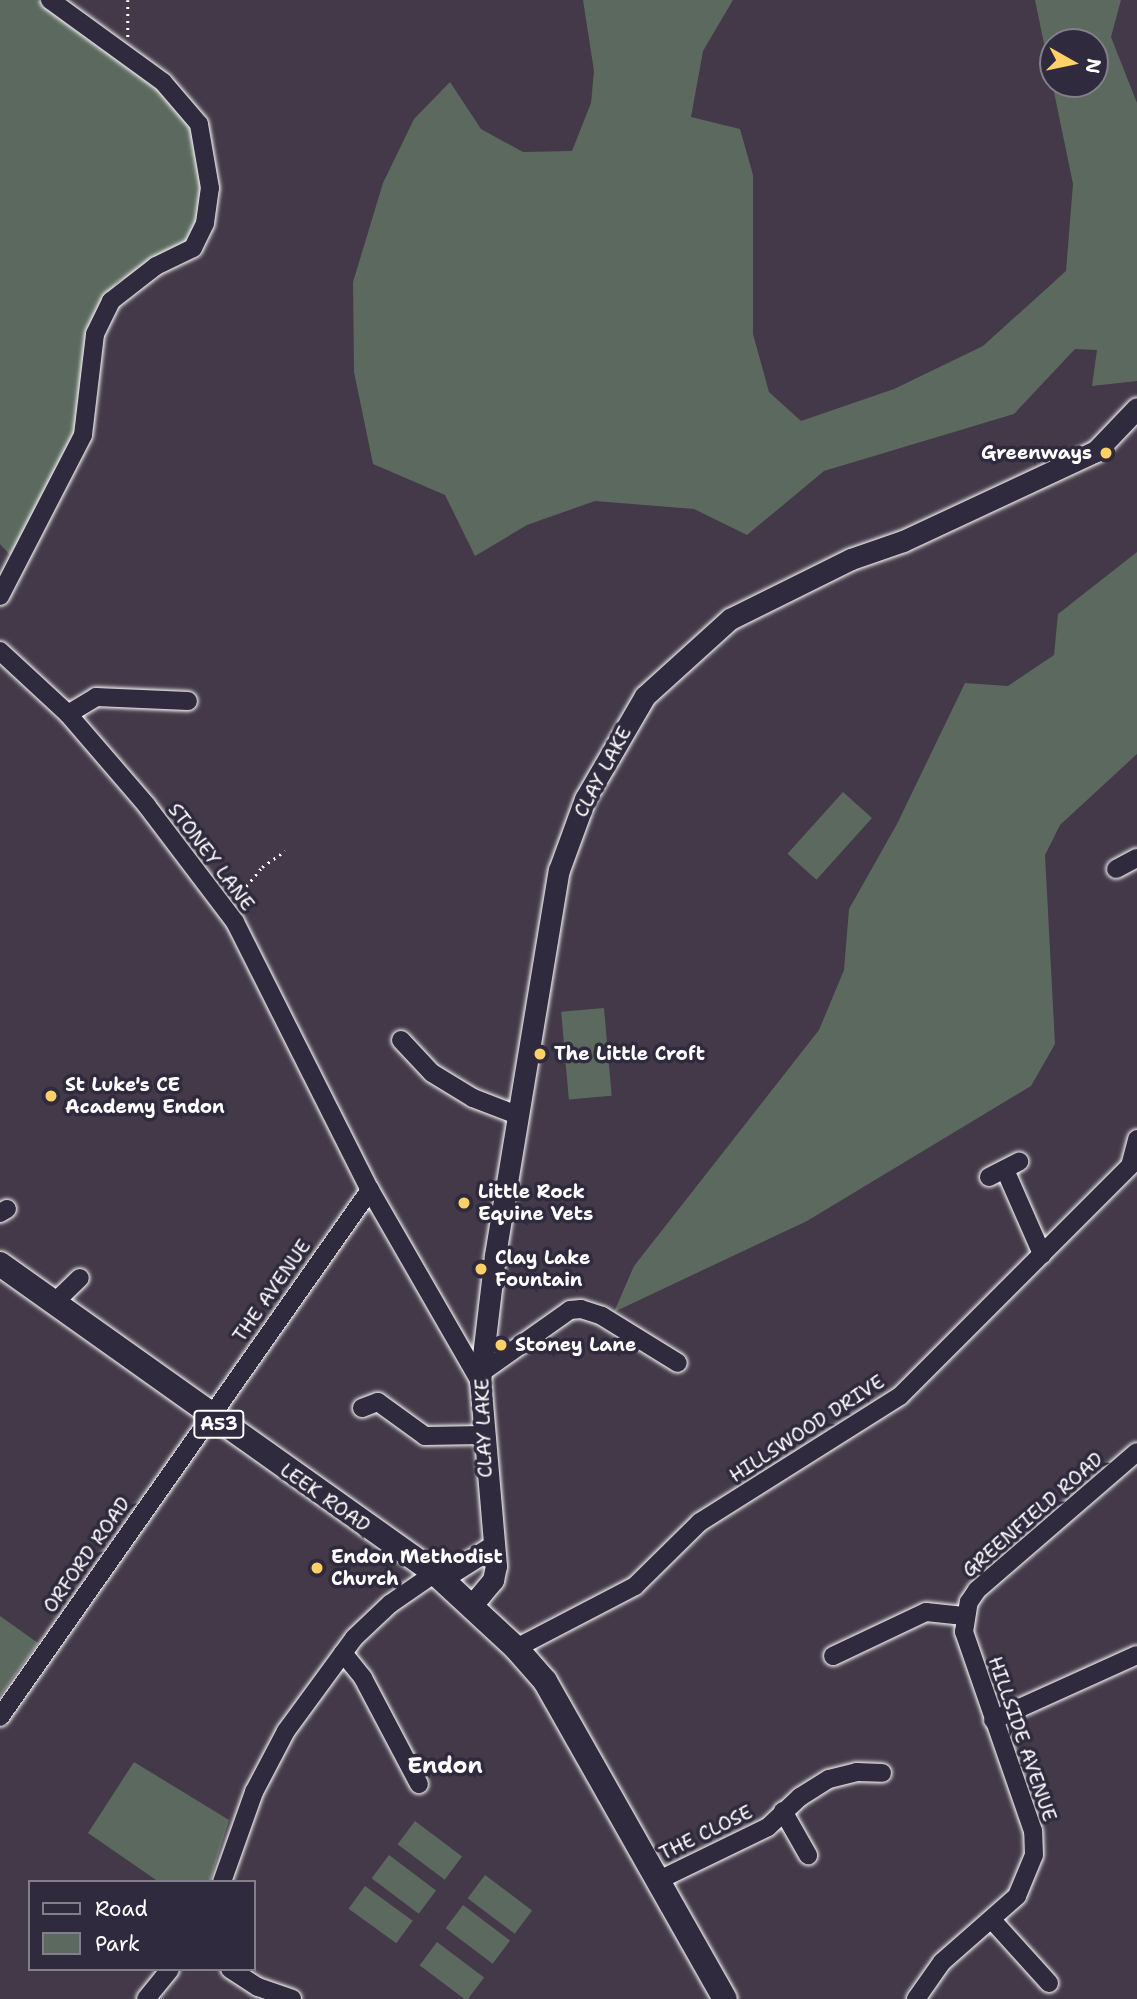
<!DOCTYPE html>
<style>
body{margin:0}
#map{position:relative;width:1137px;height:1999px;overflow:hidden;background:#433948;font-family:"Shantell Sans",sans-serif}
div>[style]{position:absolute}
.green>*{inset:0;background:#5c695f;transform-origin:0 0}
.path>*{height:2.5px;margin-top:-1.25px;transform-origin:0;background:repeating-linear-gradient(90deg,#fff 0 2px,transparent 0 7px)}
.roads{filter:drop-shadow(0 0 2px #fff) drop-shadow(0 0 2px #fff)}
.minor>*{height:18px;margin:-9px;padding:0 9px;transform-origin:9px;border-radius:9px;background:#2f2a3d}
.major>*{height:21px;margin:-10.5px;padding:0 10.5px;transform-origin:10.5px;border-radius:10.5px;background:#2f2a3d}
.highway>*{height:24px;margin:-12px;padding:0 12px;transform-origin:12px;border-radius:12px;background:#2f2a3d}
.dots>*{width:19px;height:19px;translate:-50% -50%;box-sizing:border-box;border:4px solid #2f2a3d;border-radius:50%}
span{translate:-50% -50%;white-space:nowrap;text-align:center;line-height:1.15;-webkit-text-stroke:7px #2f2a3d;paint-order:stroke}
.shield-label span{padding:2px 5px;background:#2f2a3d;border:2px solid;border-radius:5px;-webkit-text-stroke-width:0}
.shield-label{font-size:18px;color:#fff;font-weight:700}
.poi-label{font-size:19px;color:#fff;font-weight:700}
.right{translate:-100% -50%;text-align:right}
.left{translate:0 -50%;text-align:left}
.street-label{font-size:19px;color:#fff}
.quarter-label{font-size:23px;color:#fff;font-weight:700}
.legend{position:absolute;left:28px;top:1880px;width:228px;height:91px;box-sizing:border-box;background:#2f2a3d;border:2px solid #827f8b;margin:0;padding:9px 12px;list-style:none;font-size:21px;color:#fff}
.legend li{display:flex;align-items:center;gap:14px;height:35px}
.legend b{width:35px;border:2px solid #827f8b}
.north{position:absolute;left:1039px;top:28px;width:70px;height:70px;box-sizing:border-box;background:#2f2a3d;border:2px solid #827f8b;border-radius:50%;rotate:99deg;font-size:19px;font-weight:700;line-height:28px;text-align:center;color:#fff}
.north::after{content:'';display:block;margin:auto;width:24px;height:32px;background:#ffd166;clip-path:polygon(50% 0,100% 100%,50% 72%,0 100%)}
</style>
<div id="map">
<div class="green">
<i style="clip-path:polygon(0 0,37px 0,156px 78px,184px 113px,197px 149px,204px 192px,198px 231px,182px 247px,117px 282px,109px 293px,77px 429px,25px 543px,10px 555px,0 544px)"></i>
<i style="clip-path:polygon(evenodd,583px 0,733px 0,703px 51px,691px 117px,740px 129px,753px 175px,753px 334px,769px 392px,801px 421px,894px 389px,983px 346px,1066px 271px,1073px 184px,1035px 0,1121px 0,1111px 37px,1137px 103px,1137px 381px,1092px 386px,1097px 350px,1075px 349px,1014px 414px,824px 471px,747px 535px,694px 509px,595px 501px,527px 525px,475px 556px,445px 495px,373px 464px,354px 372px,353px 282px,383px 183px,414px 119px,450px 82px,481px 129px,523px 152px,572px 151px,591px 103px,594px 71px,583px 0,1053px 42px,1095px 42px,1095px 84px,1053px 84px,1053px 42px)"></i>
<i style="clip-path:polygon(1137px 552px,1137px 754px,1060px 825px,1045px 855px,1055px 1044px,1031px 1086px,807px 1221px,614px 1312px,634px 1266px,819px 1030px,844px 970px,849px 909px,897px 824px,965px 683px,1008px 686px,1054px 655px,1058px 614px)"></i>
<i style="left:843px;top:792px;width:39px;height:83px;rotate:42deg"></i>
<i style="left:604px;top:1008px;width:88px;height:43px;rotate:85deg"></i>
<i style="clip-path:polygon(0 1616px,38px 1643px,0 1696px)"></i>
<i style="clip-path:polygon(134px 1762px,229px 1820px,210px 1882px,159px 1882px,88px 1833px)"></i>
<i style="left:415px;top:1821px;width:59px;height:29px;rotate:37deg"></i>
<i style="left:389px;top:1855px;width:59px;height:29px;rotate:37deg"></i>
<i style="left:485px;top:1875px;width:59px;height:29px;rotate:37deg"></i>
<i style="left:365px;top:1886px;width:59px;height:28px;rotate:36deg"></i>
<i style="left:463px;top:1905px;width:59px;height:29px;rotate:37deg"></i>
<i style="left:437px;top:1942px;width:59px;height:29px;rotate:37deg"></i>
</div>
<div class="path">
<i style="left:128px;top:0;width:37px;rotate:90deg"></i>
<i style="left:237px;top:897px;width:39px;rotate:-50deg"></i>
<i style="left:262px;top:867px;width:28px;rotate:-35deg"></i>
</div>
<div class="roads">
<div class="minor">
<i style="left:0;top:596px;width:181px;rotate:-62.7deg"></i>
<i style="left:83px;top:435px;width:102px;rotate:-83.2deg"></i>
<i style="left:95px;top:334px;width:37px;rotate:-64deg"></i>
<i style="left:111px;top:301px;width:57px;rotate:-37.9deg"></i>
<i style="left:156px;top:266px;width:41px;rotate:-25.9deg"></i>
<i style="left:193px;top:248px;width:28px;rotate:-64deg"></i>
<i style="left:205px;top:223px;width:35px;rotate:-82deg"></i>
<i style="left:210px;top:188px;width:65px;rotate:-99.8deg"></i>
<i style="left:199px;top:124px;width:55px;rotate:-130.6deg"></i>
<i style="left:163px;top:82px;width:140px;rotate:-144deg"></i>
<i style="left:0;top:651px;width:93px;rotate:42.8deg"></i>
<i style="left:68px;top:714px;width:121px;rotate:49.3deg"></i>
<i style="left:147px;top:806px;width:146px;rotate:52.8deg"></i>
<i style="left:235px;top:922px;width:300px;rotate:63.3deg"></i>
<i style="left:370px;top:1190px;width:220px;rotate:60.1deg"></i>
<i style="left:68px;top:714px;width:33px;rotate:-31deg"></i>
<i style="left:96px;top:697px;width:92px;rotate:2.5deg"></i>
<i style="left:1116px;top:869px;width:24px;rotate:-28deg"></i>
<i style="left:401px;top:1040px;width:45px;rotate:46.8deg"></i>
<i style="left:432px;top:1073px;width:48px;rotate:31.4deg"></i>
<i style="left:473px;top:1098px;width:47px;rotate:21.1deg"></i>
<i style="left:1006px;top:1172px;width:90px;rotate:66.3deg"></i>
<i style="left:989px;top:1177px;width:34px;rotate:-27deg"></i>
<i style="left:0;top:1213px;width:8px;rotate:-30deg"></i>
<i style="left:56px;top:1301px;width:33px;rotate:-44deg"></i>
<i style="left:481px;top:1373px;width:109px;rotate:-35.3deg"></i>
<i style="left:570px;top:1310px;width:11px;rotate:-5deg"></i>
<i style="left:581px;top:1309px;width:22px;rotate:18deg"></i>
<i style="left:602px;top:1316px;width:89px;rotate:31.7deg"></i>
<i style="left:362px;top:1408px;width:17px;rotate:-21deg"></i>
<i style="left:378px;top:1402px;width:58px;rotate:35.9deg"></i>
<i style="left:425px;top:1436px;width:57px;rotate:-1deg"></i>
<i style="left:516px;top:1648px;width:134px;rotate:-27.5deg"></i>
<i style="left:635px;top:1586px;width:91px;rotate:-44.6deg"></i>
<i style="left:700px;top:1522px;width:236px;rotate:-32.2deg"></i>
<i style="left:900px;top:1396px;width:325px;rotate:-45deg"></i>
<i style="left:1130px;top:1166px;width:28px;rotate:-75deg"></i>
<i style="left:343px;top:1653px;width:32px;rotate:51deg"></i>
<i style="left:363px;top:1678px;width:120px;rotate:62.2deg"></i>
<i style="left:833px;top:1656px;width:103px;rotate:-25.3deg"></i>
<i style="left:926px;top:1612px;width:38px;rotate:6deg"></i>
<i style="left:0;top:1717px;width:644px;rotate:-54.93deg"></i>
<i style="left:993px;top:1720px;width:158px;rotate:-24.3deg"></i>
<i style="left:783px;top:1811px;width:51px;rotate:60.4deg"></i>
<i style="left:659px;top:1880px;width:121px;rotate:-25.9deg"></i>
<i style="left:768px;top:1827px;width:44px;rotate:-43.2deg"></i>
<i style="left:800px;top:1797px;width:34px;rotate:-32deg"></i>
<i style="left:829px;top:1779px;width:29px;rotate:-14deg"></i>
<i style="left:857px;top:1772px;width:25px;rotate:2deg"></i>
<i style="left:222px;top:1882px;width:96px;rotate:-70.4deg"></i>
<i style="left:254px;top:1792px;width:69px;rotate:-62.3deg"></i>
<i style="left:286px;top:1731px;width:115px;rotate:-53.8deg"></i>
<i style="left:354px;top:1638px;width:50px;rotate:-43.4deg"></i>
<i style="left:390px;top:1604px;width:55px;rotate:-34.6deg"></i>
<i style="left:992px;top:1920px;width:85px;rotate:47.9deg"></i>
<i style="left:230px;top:1969px;width:33px;rotate:33deg"></i>
<i style="left:258px;top:1987px;width:36px;rotate:19deg"></i>
<i style="left:146px;top:1999px;width:38px;rotate:-51deg"></i>
<i style="left:916px;top:1999px;width:45px;rotate:-54.9deg"></i>
<i style="left:942px;top:1962px;width:100px;rotate:-41.3deg"></i>
<i style="left:1017px;top:1896px;width:44px;rotate:-67.5deg"></i>
<i style="left:1034px;top:1855px;width:24px;rotate:-92deg"></i>
<i style="left:1033px;top:1831px;width:211px;rotate:-109.1deg"></i>
<i style="left:964px;top:1632px;width:30px;rotate:-81deg"></i>
<i style="left:969px;top:1602px;width:14px;rotate:-56deg"></i>
<i style="left:977px;top:1590px;width:211px;rotate:-40.8deg"></i>
</div>
<div class="major">
<i style="left:441px;top:1579px;width:62px;rotate:-32.4deg"></i>
<i style="left:472px;top:1605px;width:33px;rotate:-50deg"></i>
<i style="left:493px;top:1580px;width:14px;rotate:-78deg"></i>
<i style="left:496px;top:1566px;width:186px;rotate:-94.9deg"></i>
<i style="left:480px;top:1381px;width:127px;rotate:-83.2deg"></i>
<i style="left:495px;top:1255px;width:390px;rotate:-80.6deg"></i>
<i style="left:559px;top:870px;width:76px;rotate:-69.9deg"></i>
<i style="left:585px;top:799px;width:119px;rotate:-59.8deg"></i>
<i style="left:645px;top:696px;width:115px;rotate:-42.2deg"></i>
<i style="left:730px;top:619px;width:135px;rotate:-26.4deg"></i>
<i style="left:851px;top:559px;width:55px;rotate:-19.1deg"></i>
<i style="left:903px;top:541px;width:213px;rotate:-25deg"></i>
<i style="left:1096px;top:451px;width:59px;rotate:-46.4deg"></i>
</div>
<div class="highway">
<i style="left:0;top:1264px;width:534px;rotate:35.39deg"></i>
<i style="left:435px;top:1573px;width:110px;rotate:42.8deg"></i>
<i style="left:516px;top:1648px;width:44px;rotate:48.7deg"></i>
<i style="left:545px;top:1681px;width:365px;rotate:60.5deg"></i>
</div>
</div>
<div class="dots">
<i style="left:1106px;top:453px;background:#ffd166"></i>
<i style="left:540px;top:1054px;background:#ffd166"></i>
<i style="left:51px;top:1096px;background:#ffd166"></i>
<i style="left:464px;top:1203px;background:#ffd166"></i>
<i style="left:481px;top:1269px;background:#ffd166"></i>
<i style="left:501px;top:1345px;background:#ffd166"></i>
<i style="left:317px;top:1568px;background:#ffd166"></i>
</div>
<div class="shield-label">
<span style="left:219px;top:1424px">A53</span>
</div>
<div class="poi-label">
<span class="right" style="left:1092px;top:453px">Greenways</span>
<span class="left" style="left:554px;top:1054px">The Little Croft</span>
<span class="left" style="left:65px;top:1096px">St Luke's CE<br>Academy Endon</span>
<span class="left" style="left:478px;top:1203px">Little Rock<br>Equine Vets</span>
<span class="left" style="left:495px;top:1269px">Clay Lake<br>Fountain</span>
<span class="left" style="left:515px;top:1345px">Stoney Lane</span>
<span class="left" style="left:331px;top:1568px">Endon Methodist<br>Church</span>
</div>
<div class="street-label">
<span style="left:603px;top:772px;rotate:-62deg">CLAY LAKE</span>
<span style="left:211px;top:857px;rotate:53deg">STONEY LANE</span>
<span style="left:272px;top:1291px;rotate:-55deg">THE AVENUE</span>
<span style="left:484px;top:1428px;rotate:-92deg">CLAY LAKE</span>
<span style="left:807px;top:1429px;rotate:-33deg">HILLSWOOD DRIVE</span>
<span style="left:325px;top:1498px;rotate:35deg">LEEK ROAD</span>
<span style="left:1033px;top:1515px;rotate:-41deg">GREENFIELD ROAD</span>
<span style="left:87px;top:1555px;rotate:-55deg">ORFORD ROAD</span>
<span style="left:1022px;top:1739px;rotate:71deg">HILLSIDE AVENUE</span>
<span style="left:706px;top:1833px;rotate:-26deg">THE CLOSE</span>
</div>
<div class="quarter-label">
<span style="left:445px;top:1765px">Endon</span>
</div>
<ul class="legend">
<li><b style="height:9px;background:#2f2a3d"></b>Road</li>
<li><b style="height:19px;background:#5c695f"></b>Park</li>
</ul>
<div class="north">N</div>
</div>
